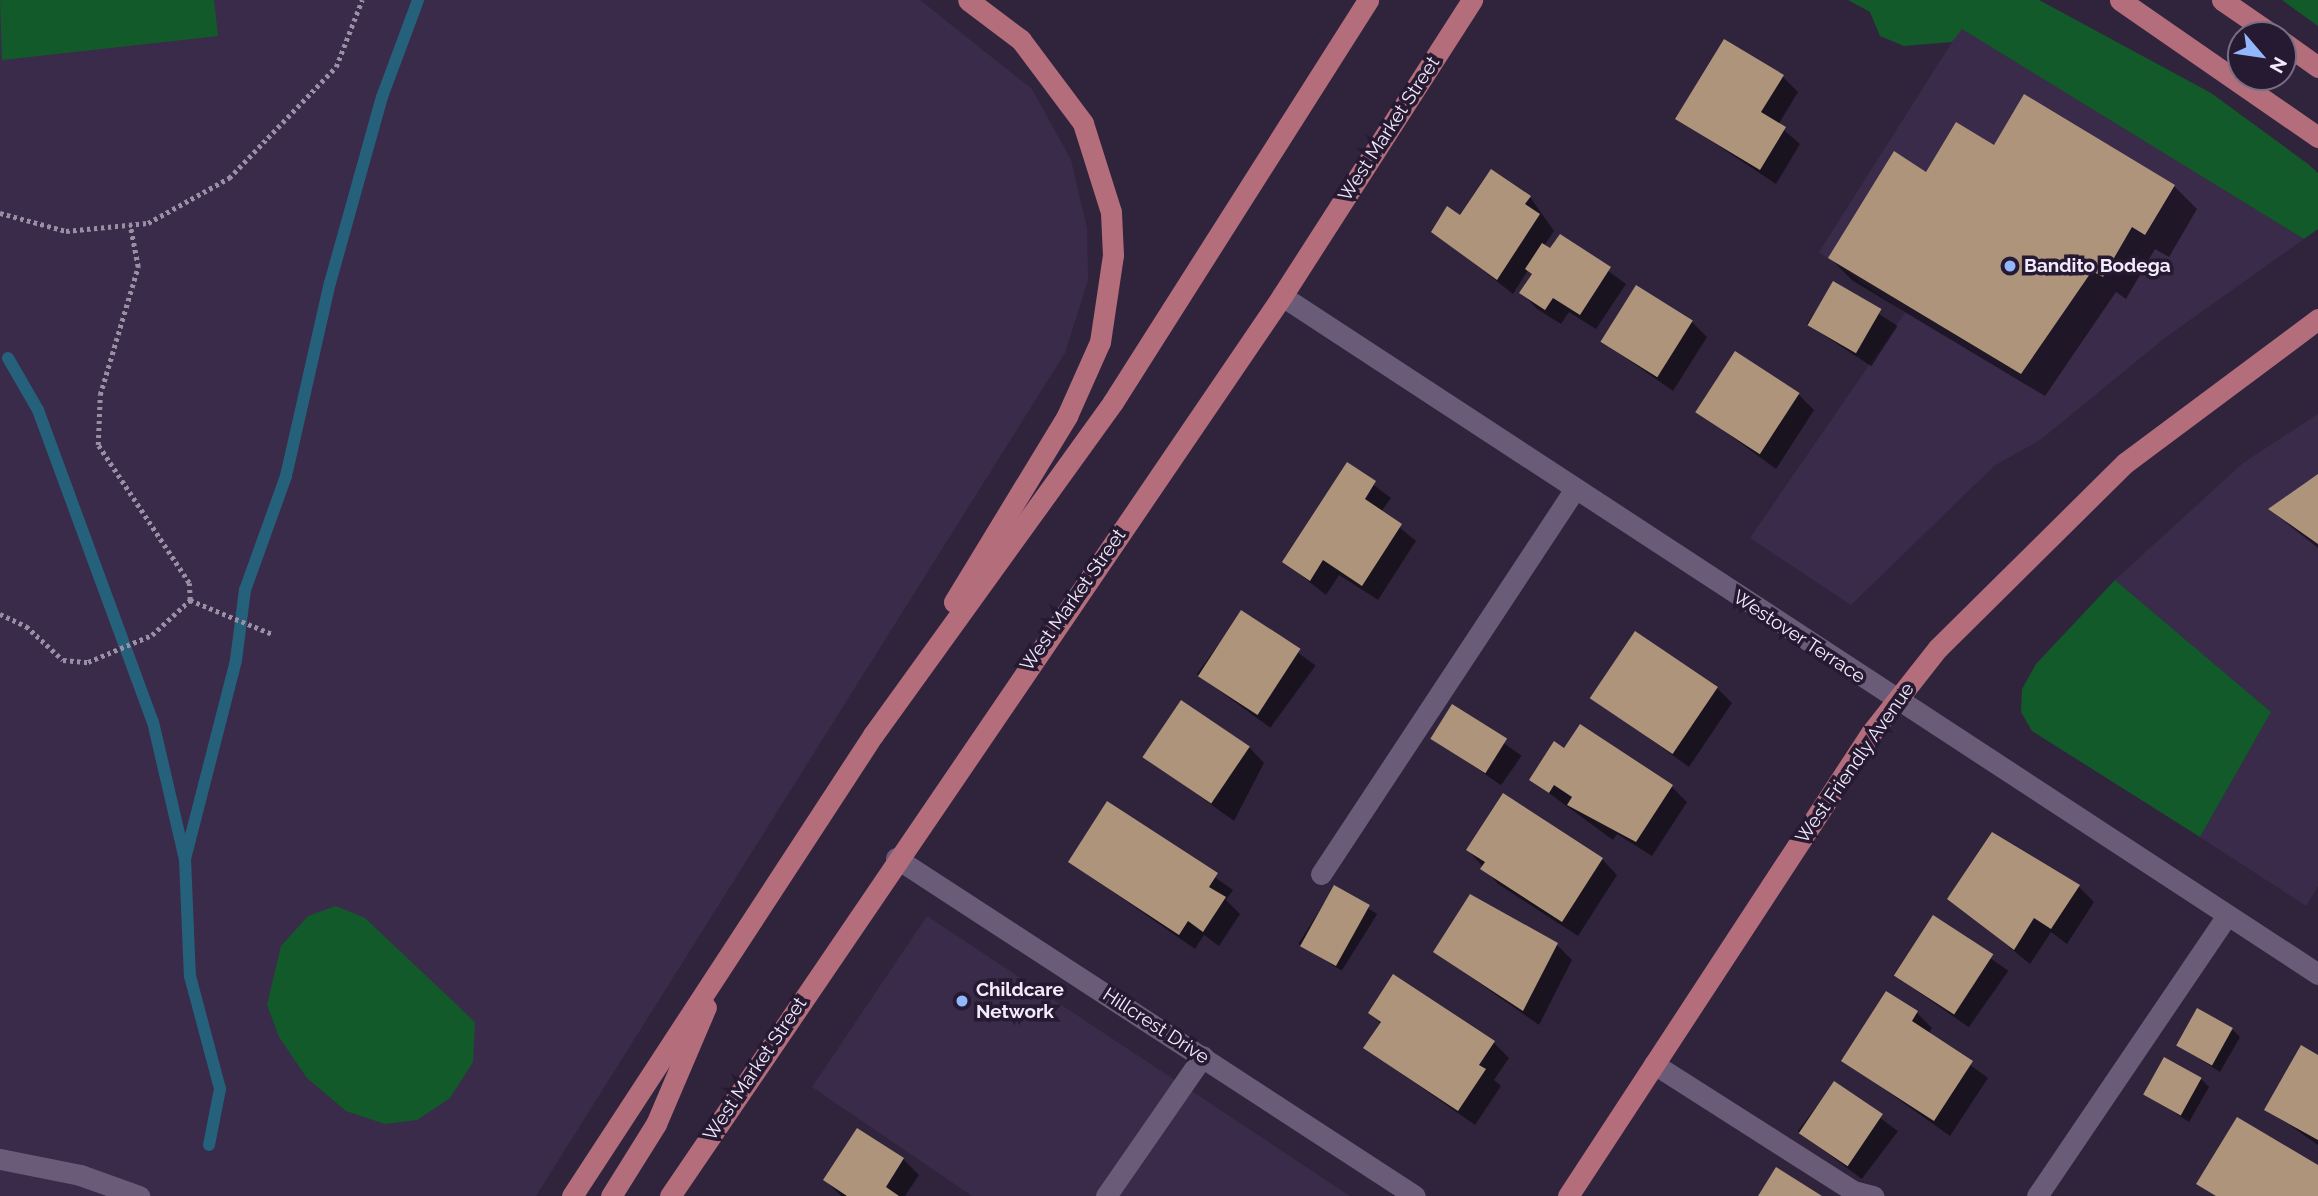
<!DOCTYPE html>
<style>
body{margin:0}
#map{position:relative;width:2318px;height:1196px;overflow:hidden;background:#30243d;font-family:Raleway,sans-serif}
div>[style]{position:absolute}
.built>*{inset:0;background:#3a2b4a}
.green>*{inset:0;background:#125a2a}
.shadow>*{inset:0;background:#0007;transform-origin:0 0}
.stream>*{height:12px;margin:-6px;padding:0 6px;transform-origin:6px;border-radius:6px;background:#26617c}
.building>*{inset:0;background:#ad947b;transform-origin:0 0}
.path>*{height:4.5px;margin-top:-2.25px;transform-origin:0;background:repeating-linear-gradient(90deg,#9a90a5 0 3.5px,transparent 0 7px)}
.minor>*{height:21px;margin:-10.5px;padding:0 10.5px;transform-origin:10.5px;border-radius:10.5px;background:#6a5c79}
.major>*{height:21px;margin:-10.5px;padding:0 10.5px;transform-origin:10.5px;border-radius:10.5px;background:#b46d7b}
.dots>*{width:19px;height:19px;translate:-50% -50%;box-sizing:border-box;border:4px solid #261a32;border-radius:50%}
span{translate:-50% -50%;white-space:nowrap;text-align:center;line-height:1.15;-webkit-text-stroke:7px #261a32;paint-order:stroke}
.street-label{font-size:19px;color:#f3ebfc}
.poi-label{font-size:19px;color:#f3ebfc;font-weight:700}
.left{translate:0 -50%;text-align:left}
.north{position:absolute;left:2227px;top:21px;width:70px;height:70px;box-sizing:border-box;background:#261a32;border:2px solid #786e83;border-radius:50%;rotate:119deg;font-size:19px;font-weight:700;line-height:28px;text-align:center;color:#f3ebfc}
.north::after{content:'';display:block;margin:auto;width:24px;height:32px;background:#93b7fd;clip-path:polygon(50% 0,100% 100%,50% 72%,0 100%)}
</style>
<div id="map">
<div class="built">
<i style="clip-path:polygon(0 0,920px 0,1032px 89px,1071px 160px,1087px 228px,1088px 280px,1065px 353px,536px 1196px,0 1196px)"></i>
<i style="clip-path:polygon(1961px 28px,2304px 239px,2166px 337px,2040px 440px,1994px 466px,1851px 605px,1750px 538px,1905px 313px,1819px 252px)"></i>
<i style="clip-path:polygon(2318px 414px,2318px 886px,2306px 906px,2200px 837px,2271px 712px,2115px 580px,2243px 463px)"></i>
<i style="clip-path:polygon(927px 916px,1350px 1196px,972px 1196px,812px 1087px)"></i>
</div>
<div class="green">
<i style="clip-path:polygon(0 0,214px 0,218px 36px,2px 60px)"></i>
<i style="clip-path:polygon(1848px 0,2039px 0,2211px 93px,2308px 164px,2318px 173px,2318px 229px,2304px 239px,1962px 29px,1952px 42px,1904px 46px,1880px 36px,1870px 12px)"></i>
<i style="clip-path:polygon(2282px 0,2318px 0,2318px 26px)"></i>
<i style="clip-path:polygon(2115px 580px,2271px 712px,2200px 837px,2032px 731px,2021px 712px,2022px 689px,2036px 664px)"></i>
<i style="clip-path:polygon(336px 906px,365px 918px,475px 1022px,473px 1062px,450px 1098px,417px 1120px,385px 1124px,346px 1111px,307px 1078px,279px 1037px,267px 1005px,281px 946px,308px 916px)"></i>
</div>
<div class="shadow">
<i style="clip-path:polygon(1782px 76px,1798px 92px,1778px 125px,1800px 144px,1776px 184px,1678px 119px)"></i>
<i style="clip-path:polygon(1994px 147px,2174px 186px,2197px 209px,2169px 257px,2155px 249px,2126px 299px,2116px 292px,2045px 396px,1853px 281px,1830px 258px,1926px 174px)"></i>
<i style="clip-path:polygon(1530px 197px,1554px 231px,1544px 246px,1551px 251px,1560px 236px,1626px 284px,1596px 329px,1569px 312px,1561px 324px,1537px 309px,1522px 293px,1533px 275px,1528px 270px,1513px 294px,1433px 231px)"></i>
<i style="left:1833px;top:284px;width:77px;height:48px;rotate:33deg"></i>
<i style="clip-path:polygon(1691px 321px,1707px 337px,1673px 391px,1603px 342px)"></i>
<i style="clip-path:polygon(1799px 395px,1814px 410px,1776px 469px,1698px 412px)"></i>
<i style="clip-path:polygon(1347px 465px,1391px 498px,1381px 512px,1416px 541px,1378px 600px,1339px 575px,1326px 595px,1284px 562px)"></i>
<i style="clip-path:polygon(2318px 477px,2318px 548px,2270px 510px)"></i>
<i style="left:1242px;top:612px;width:91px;height:77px;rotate:36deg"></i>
<i style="clip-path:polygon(1716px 687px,1732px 703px,1689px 767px,1593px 698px)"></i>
<i style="left:1452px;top:707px;width:85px;height:36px;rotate:35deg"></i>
<i style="clip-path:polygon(1249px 747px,1264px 763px,1234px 821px,1145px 757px)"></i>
<i style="clip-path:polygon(1565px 751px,1672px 787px,1687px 802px,1652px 856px,1617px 834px,1613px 840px,1531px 780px)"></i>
<i style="clip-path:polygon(1108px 803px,1233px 890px,1226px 900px,1240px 914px,1219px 946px,1204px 935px,1195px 949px,1070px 862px)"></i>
<i style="clip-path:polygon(1468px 850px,1602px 859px,1617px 875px,1578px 936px,1498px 884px)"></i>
<i style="left:1334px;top:887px;width:51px;height:67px;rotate:32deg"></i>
<i style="clip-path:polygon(2079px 887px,2094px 902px,2067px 944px,2051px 932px,2030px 964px,1950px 899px)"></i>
<i style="left:1933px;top:918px;width:92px;height:69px;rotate:35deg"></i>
<i style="clip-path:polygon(1557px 945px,1572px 960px,1539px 1025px,1435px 952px)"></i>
<i style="clip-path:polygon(1370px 1013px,1493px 1042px,1509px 1058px,1494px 1080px,1501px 1086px,1475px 1125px,1365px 1048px,1381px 1024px)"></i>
<i style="clip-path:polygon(1917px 1013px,1932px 1028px,1928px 1034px,1988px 1078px,1950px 1136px,1843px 1060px)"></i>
<i style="clip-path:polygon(2232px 1029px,2240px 1037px,2220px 1072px,2178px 1045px)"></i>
<i style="clip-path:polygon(2318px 1057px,2318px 1145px,2267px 1109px)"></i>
<i style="clip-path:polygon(2201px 1079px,2209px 1087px,2189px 1122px,2145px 1094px)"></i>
<i style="left:1834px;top:1083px;width:80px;height:60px;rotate:37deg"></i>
<i style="clip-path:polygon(903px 1159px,919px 1175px,905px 1196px,841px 1196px,825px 1180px)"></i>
</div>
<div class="stream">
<i style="left:8px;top:358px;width:60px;rotate:60deg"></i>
<i style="left:38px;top:410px;width:333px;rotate:69.8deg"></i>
<i style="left:153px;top:722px;width:141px;rotate:76.9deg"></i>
<i style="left:185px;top:859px;width:117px;rotate:87.6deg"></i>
<i style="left:190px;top:976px;width:117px;rotate:75.1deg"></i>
<i style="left:220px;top:1089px;width:57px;rotate:101.1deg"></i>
<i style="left:185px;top:859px;width:205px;rotate:-75.6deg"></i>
<i style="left:236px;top:660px;width:71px;rotate:-82.7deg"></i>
<i style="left:245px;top:590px;width:121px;rotate:-70.2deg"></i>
<i style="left:286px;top:476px;width:198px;rotate:-77.2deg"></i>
<i style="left:330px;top:283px;width:193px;rotate:-74.4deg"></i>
<i style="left:382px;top:97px;width:103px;rotate:-69.6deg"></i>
</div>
<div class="building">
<i style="clip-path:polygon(1724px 39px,1784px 75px,1761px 112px,1786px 127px,1760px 170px,1675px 119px)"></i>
<i style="clip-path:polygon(2024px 94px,2175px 185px,2145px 235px,2132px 227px,2103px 277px,2092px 271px,2021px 374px,1828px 258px,1894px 151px,1926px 172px,1956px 122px,1994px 145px)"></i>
<i style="clip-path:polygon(1491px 169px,1531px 196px,1525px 204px,1540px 214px,1497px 280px,1431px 232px,1447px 206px,1460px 215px)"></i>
<i style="clip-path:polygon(1560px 234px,1611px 267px,1580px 315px,1553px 298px,1545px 310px,1519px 293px,1532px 274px,1525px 269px,1542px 243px,1550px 248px)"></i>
<i style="left:1833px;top:281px;width:56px;height:51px;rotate:30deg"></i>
<i style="left:1636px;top:285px;width:67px;height:67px;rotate:32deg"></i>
<i style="left:1735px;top:351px;width:77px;height:73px;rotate:33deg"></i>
<i style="clip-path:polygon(1347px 462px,1376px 481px,1365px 499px,1402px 524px,1362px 586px,1323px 560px,1310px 581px,1282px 562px)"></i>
<i style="clip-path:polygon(2318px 474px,2318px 544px,2268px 509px)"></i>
<i style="left:1241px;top:610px;width:71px;height:79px;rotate:33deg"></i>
<i style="left:1635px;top:631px;width:100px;height:81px;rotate:34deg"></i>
<i style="left:1181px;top:700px;width:83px;height:69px;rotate:34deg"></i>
<i style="left:1452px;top:704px;width:65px;height:41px;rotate:32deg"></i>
<i style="clip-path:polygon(1580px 724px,1673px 785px,1636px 842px,1567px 805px,1572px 797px,1554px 785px,1549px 793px,1529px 780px,1554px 741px,1564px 748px)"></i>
<i style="clip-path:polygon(1503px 793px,1603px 858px,1562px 922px,1480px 869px,1485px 862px,1466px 850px)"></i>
<i style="clip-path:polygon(1107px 801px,1218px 873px,1209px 887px,1226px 897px,1203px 932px,1188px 921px,1179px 935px,1068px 862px)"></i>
<i style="clip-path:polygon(1992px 832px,2080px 885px,2051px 929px,2034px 918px,2014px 950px,1947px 899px)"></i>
<i style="left:1334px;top:885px;width:41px;height:70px;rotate:29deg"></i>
<i style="clip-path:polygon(1470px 894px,1558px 943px,1523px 1011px,1433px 952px)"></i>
<i style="left:1933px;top:915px;width:72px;height:72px;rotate:33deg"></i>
<i style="clip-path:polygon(1393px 974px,1495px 1041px,1479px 1065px,1486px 1069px,1458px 1111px,1363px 1048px,1381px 1022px,1368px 1013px)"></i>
<i style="clip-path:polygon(1886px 991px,1918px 1011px,1912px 1021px,1973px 1061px,1934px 1121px,1841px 1061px)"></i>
<i style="left:2197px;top:1008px;width:41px;height:43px;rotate:29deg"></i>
<i style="clip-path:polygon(2301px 1045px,2318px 1055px,2318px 1140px,2264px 1110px)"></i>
<i style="left:2164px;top:1057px;width:43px;height:43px;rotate:29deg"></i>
<i style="left:1834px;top:1081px;width:59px;height:63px;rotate:34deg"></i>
<i style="clip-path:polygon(2237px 1117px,2318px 1165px,2318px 1196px,2216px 1196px,2196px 1184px)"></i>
<i style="clip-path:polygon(857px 1128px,904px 1158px,886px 1187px,899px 1196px,847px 1196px,823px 1180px)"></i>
<i style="clip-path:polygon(1776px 1167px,1822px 1196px,1758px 1196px)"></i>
</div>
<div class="path">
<i style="left:0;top:213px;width:68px;rotate:15.3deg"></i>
<i style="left:66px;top:231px;width:82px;rotate:-5.6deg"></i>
<i style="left:148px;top:223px;width:93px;rotate:-29.1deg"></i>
<i style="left:229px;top:178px;width:154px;rotate:-46.1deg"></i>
<i style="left:336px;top:67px;width:72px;rotate:-68.8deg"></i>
<i style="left:190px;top:600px;width:89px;rotate:22.5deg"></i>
<i style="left:0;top:614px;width:29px;rotate:25deg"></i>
<i style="left:26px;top:626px;width:50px;rotate:42.6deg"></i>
<i style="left:63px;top:660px;width:25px;rotate:5deg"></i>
<i style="left:88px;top:662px;width:69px;rotate:-22.9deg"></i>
<i style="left:152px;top:635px;width:52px;rotate:-42.6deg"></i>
<i style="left:190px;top:600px;width:17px;rotate:-93deg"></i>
<i style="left:189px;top:583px;width:165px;rotate:-123.4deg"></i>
<i style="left:98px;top:445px;width:50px;rotate:-87.7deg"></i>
<i style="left:100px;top:395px;width:134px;rotate:-73.5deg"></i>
<i style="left:138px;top:267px;width:43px;rotate:-100.8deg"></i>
</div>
<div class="minor">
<i style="left:1282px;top:296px;width:1238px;rotate:33.2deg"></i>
<i style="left:896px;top:858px;width:619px;rotate:33.07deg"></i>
<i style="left:1321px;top:874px;width:461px;rotate:-56.6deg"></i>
<i style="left:1654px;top:1064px;width:236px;rotate:32.5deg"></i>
<i style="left:1853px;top:1191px;width:21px;rotate:14deg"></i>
<i style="left:0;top:1159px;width:82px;rotate:11.3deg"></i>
<i style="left:80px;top:1175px;width:63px;rotate:19.6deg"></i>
<i style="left:1106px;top:1196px;width:170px;rotate:-55.3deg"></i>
<i style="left:2037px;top:1196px;width:339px;rotate:-55.9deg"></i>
</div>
<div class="major">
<i style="left:2120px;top:0;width:241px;rotate:34.7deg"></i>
<i style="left:2222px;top:0;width:62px;rotate:34.5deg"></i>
<i style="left:2283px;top:42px;width:43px;rotate:35.5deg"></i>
<i style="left:954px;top:602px;width:218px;rotate:-58.7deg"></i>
<i style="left:1067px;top:416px;width:81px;rotate:-66deg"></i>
<i style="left:1100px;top:342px;width:88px;rotate:-81.5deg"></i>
<i style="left:1113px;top:255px;width:43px;rotate:-92.7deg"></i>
<i style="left:1111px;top:212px;width:93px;rotate:-107.5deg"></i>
<i style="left:1083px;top:123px;width:104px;rotate:-126.8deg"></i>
<i style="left:1021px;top:40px;width:66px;rotate:-143deg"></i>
<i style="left:572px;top:1196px;width:551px;rotate:-56.86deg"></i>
<i style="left:873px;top:735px;width:410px;rotate:-54.2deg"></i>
<i style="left:1113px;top:402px;width:476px;rotate:-57.6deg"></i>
<i style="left:611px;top:1196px;width:85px;rotate:-58deg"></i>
<i style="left:656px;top:1124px;width:127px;rotate:-66.9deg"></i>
<i style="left:670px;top:1196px;width:1088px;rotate:-55.78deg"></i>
<i style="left:1282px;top:296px;width:352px;rotate:-57.3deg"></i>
<i style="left:1568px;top:1196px;width:553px;rotate:-56.8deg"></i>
<i style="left:1871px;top:733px;width:108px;rotate:-51.8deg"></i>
<i style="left:1938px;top:648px;width:263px;rotate:-44.7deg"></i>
<i style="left:2125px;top:463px;width:241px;rotate:-36.7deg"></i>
</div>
<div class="dots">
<i style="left:2010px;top:266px;background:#93b7fd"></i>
<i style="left:962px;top:1001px;background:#93b7fd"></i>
</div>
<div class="street-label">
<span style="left:1389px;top:129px;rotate:-57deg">West Market Street</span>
<span style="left:1073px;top:600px;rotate:-55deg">West Market Street</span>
<span style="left:1799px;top:637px;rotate:33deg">Westover Terrace</span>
<span style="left:1855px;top:763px;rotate:-55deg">West Friendly Avenue</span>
<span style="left:1156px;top:1026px;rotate:33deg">Hillcrest Drive</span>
<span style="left:755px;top:1069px;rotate:-56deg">West Market Street</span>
</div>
<div class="poi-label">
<span class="left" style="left:2024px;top:266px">Bandito Bodega</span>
<span class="left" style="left:976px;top:1001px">Childcare<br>Network</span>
</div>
<div class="north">N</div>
</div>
